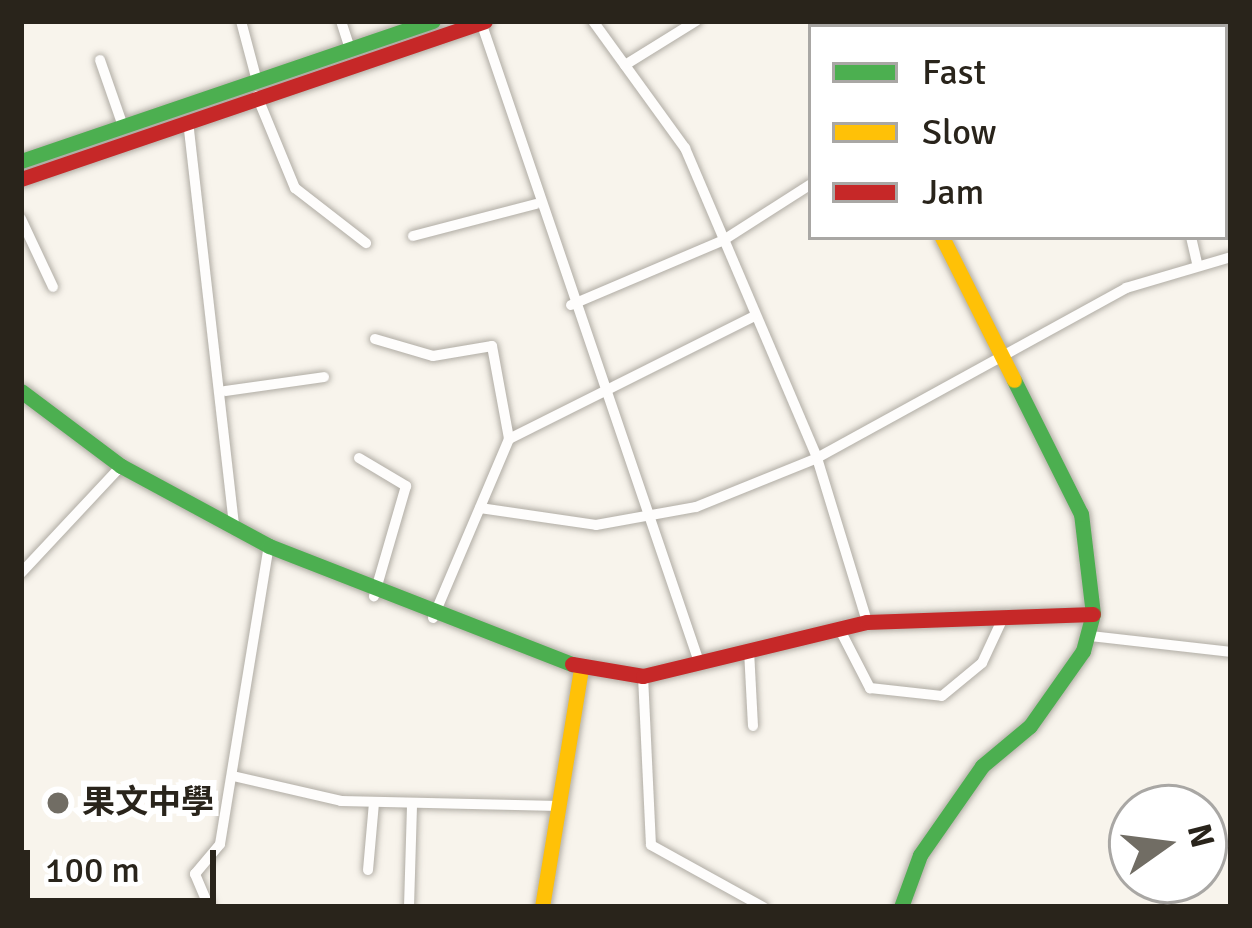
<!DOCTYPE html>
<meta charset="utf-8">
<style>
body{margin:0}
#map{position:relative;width:1252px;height:928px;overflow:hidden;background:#f8f4ec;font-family:Signika,"Noto Sans SC",sans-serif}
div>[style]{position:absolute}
.roads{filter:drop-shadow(0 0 3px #b0aca4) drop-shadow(0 0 3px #b0aca4)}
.street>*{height:10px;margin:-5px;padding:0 5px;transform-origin:5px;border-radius:5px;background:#fefdfc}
.fast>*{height:15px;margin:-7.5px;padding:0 7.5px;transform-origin:7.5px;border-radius:7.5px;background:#4caf50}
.slow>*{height:15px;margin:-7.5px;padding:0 7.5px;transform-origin:7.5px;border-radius:7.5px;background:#ffc107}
.jam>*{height:15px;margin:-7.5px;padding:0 7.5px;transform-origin:7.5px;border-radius:7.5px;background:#c62828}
.dots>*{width:33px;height:33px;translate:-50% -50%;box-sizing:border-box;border:6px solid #fff;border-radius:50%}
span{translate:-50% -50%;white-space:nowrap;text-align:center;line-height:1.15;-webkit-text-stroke:12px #fff;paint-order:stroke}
.poi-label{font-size:33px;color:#29241b;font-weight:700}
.left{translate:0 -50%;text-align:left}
.frame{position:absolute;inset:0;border:24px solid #29241b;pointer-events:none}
.legend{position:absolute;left:808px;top:24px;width:420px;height:216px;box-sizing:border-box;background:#fff;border:3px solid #a9a7a4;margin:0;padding:15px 21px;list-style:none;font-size:36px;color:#29241b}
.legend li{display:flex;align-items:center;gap:24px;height:60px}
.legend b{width:60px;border:3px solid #a9a7a4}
.north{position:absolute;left:1108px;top:784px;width:120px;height:120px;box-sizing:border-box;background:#fff;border:3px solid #a9a7a4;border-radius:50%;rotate:76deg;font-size:33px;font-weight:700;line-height:48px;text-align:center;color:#29241b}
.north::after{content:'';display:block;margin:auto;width:42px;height:54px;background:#716d64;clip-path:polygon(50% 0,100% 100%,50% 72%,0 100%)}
.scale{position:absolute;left:24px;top:850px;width:192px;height:54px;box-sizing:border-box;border:6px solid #29241b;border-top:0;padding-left:15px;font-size:36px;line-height:42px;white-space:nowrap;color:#29241b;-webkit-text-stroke:9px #fff;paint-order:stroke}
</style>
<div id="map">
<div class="roads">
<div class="street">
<i style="left:241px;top:21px;width:62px;rotate:75.1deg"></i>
<i style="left:341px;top:21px;width:29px;rotate:72deg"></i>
<i style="left:593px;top:21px;width:157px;rotate:54.1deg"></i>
<i style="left:685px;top:148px;width:337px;rotate:66.9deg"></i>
<i style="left:817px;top:458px;width:171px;rotate:73deg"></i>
<i style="left:1127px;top:21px;width:6px;rotate:72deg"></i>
<i style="left:481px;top:22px;width:676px;rotate:71.19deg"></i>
<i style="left:1073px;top:27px;width:13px;rotate:-27deg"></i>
<i style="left:100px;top:60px;width:70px;rotate:70.8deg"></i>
<i style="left:625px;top:65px;width:84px;rotate:-31.8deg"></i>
<i style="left:257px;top:96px;width:100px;rotate:67.6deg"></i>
<i style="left:295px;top:188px;width:90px;rotate:37.8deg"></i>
<i style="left:188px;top:121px;width:407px;rotate:83.5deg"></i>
<i style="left:21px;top:219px;width:75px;rotate:64.8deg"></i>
<i style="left:413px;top:236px;width:127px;rotate:-14.6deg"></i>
<i style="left:1191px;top:237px;width:28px;rotate:77deg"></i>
<i style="left:571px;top:305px;width:164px;rotate:-23deg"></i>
<i style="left:722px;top:241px;width:106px;rotate:-32.6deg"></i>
<i style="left:375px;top:339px;width:60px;rotate:16.3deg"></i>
<i style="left:433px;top:356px;width:60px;rotate:-9.6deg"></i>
<i style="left:492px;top:346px;width:95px;rotate:79.6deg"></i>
<i style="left:225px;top:391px;width:100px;rotate:-8deg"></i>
<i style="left:359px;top:458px;width:55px;rotate:30.8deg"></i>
<i style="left:406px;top:486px;width:115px;rotate:106.2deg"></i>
<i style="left:480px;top:508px;width:117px;rotate:8.3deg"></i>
<i style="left:596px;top:525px;width:102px;rotate:-10.2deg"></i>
<i style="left:696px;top:507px;width:131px;rotate:-22deg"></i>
<i style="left:817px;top:458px;width:353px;rotate:-28.8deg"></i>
<i style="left:1126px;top:288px;width:109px;rotate:-16.4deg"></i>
<i style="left:21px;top:573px;width:146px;rotate:-46.9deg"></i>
<i style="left:433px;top:618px;width:194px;rotate:-67deg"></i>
<i style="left:509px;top:439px;width:273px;rotate:-26.6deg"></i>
<i style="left:839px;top:628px;width:68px;rotate:62.7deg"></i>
<i style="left:870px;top:688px;width:72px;rotate:6.3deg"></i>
<i style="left:942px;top:696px;width:52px;rotate:-39.5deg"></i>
<i style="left:982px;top:663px;width:50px;rotate:-65deg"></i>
<i style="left:1091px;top:636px;width:141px;rotate:6.5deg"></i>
<i style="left:749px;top:650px;width:76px;rotate:87deg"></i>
<i style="left:643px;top:676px;width:169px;rotate:87.3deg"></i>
<i style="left:651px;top:845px;width:128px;rotate:29deg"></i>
<i style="left:233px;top:776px;width:111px;rotate:13deg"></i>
<i style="left:341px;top:801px;width:218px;rotate:1.3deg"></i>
<i style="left:368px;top:870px;width:67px;rotate:-84.9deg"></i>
<i style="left:209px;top:907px;width:36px;rotate:-113deg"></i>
<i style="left:195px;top:874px;width:39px;rotate:-50deg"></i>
<i style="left:220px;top:844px;width:302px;rotate:-80.7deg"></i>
<i style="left:409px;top:907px;width:103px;rotate:-88.3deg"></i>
</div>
<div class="fast">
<i style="left:823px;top:21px;width:7px;rotate:56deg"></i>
<i style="left:21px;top:161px;width:435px;rotate:-18.8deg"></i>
<i style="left:21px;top:391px;width:125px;rotate:36.9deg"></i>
<i style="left:121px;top:466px;width:168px;rotate:28.4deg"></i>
<i style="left:269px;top:546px;width:325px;rotate:21.3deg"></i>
<i style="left:901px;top:907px;width:55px;rotate:-69.9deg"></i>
<i style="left:920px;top:855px;width:108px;rotate:-55.1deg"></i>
<i style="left:982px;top:766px;width:62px;rotate:-39.8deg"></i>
<i style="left:1030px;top:726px;width:92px;rotate:-54.8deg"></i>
<i style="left:1083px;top:651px;width:38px;rotate:-75deg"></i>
<i style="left:1093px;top:614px;width:101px;rotate:-96.8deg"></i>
<i style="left:1081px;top:514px;width:150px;rotate:-116.6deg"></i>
</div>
<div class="slow">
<i style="left:942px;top:237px;width:160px;rotate:63.3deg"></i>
<i style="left:542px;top:907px;width:242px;rotate:-80.7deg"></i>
</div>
<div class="jam">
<i style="left:21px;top:179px;width:490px;rotate:-18.8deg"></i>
<i style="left:572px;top:664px;width:72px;rotate:9.6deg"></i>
<i style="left:643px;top:676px;width:230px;rotate:-13.6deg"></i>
<i style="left:867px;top:622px;width:226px;rotate:-2deg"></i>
</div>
</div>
<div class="dots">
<i style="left:58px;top:803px;background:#716d64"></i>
</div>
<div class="poi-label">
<span class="left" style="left:82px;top:803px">果文中學</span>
</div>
<div class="frame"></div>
<ul class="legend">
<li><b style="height:15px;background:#4caf50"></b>Fast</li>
<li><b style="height:15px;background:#ffc107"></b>Slow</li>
<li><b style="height:15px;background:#c62828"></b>Jam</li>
</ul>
<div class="north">N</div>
<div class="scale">100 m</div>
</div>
